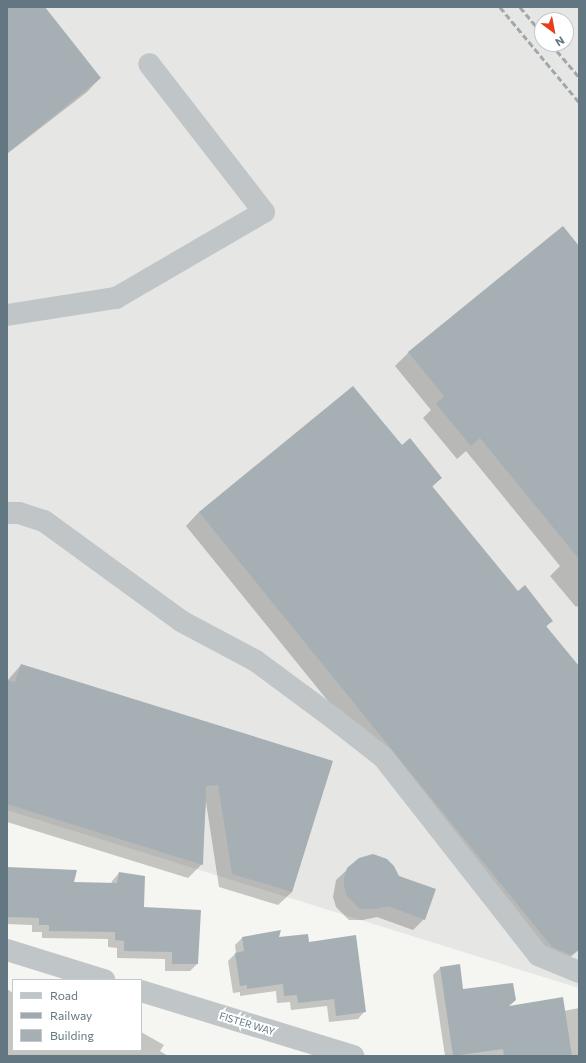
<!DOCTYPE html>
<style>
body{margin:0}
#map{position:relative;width:586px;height:1063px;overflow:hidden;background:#f5f5f1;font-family:Commissioner,sans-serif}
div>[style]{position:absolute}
.built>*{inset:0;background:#e6e6e4}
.shadow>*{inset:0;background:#0003}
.building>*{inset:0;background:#a6b0b4}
.minor>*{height:22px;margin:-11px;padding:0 11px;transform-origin:11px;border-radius:11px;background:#c0c5c7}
.rail>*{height:3px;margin-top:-1.5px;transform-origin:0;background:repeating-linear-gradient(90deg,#a0a8ad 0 6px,transparent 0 9px)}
span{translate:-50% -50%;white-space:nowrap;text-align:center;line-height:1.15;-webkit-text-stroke:4px #fff;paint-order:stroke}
.street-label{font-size:10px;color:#637783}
.frame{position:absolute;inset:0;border:8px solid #637783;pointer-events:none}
.legend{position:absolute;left:12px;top:979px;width:130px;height:72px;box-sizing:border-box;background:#fff;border:1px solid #c1c9cd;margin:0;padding:5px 7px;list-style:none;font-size:12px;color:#637783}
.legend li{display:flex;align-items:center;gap:8px;height:20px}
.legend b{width:20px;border:1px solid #c1c9cd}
.north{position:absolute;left:534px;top:12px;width:40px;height:40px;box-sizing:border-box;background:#fff;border:1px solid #c1c9cd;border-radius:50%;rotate:148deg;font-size:11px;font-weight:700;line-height:16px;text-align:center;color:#637783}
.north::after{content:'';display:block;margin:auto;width:14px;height:18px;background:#e93e1d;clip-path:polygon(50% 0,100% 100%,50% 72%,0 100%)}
</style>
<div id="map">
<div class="built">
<i style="clip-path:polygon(evenodd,7px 7px,579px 7px,579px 988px,7px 810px,7px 7px,542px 20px,566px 20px,566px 44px,542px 44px,542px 20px)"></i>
</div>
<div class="shadow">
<i style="clip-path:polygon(7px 7px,43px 7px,100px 78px,87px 92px,7px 154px)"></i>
<i style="clip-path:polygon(579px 247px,579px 605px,576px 607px,550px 576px,560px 566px,466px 451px,457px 459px,423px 418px,431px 410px,395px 366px,409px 352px)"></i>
<i style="clip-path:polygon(402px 446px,441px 478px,432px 487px,518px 593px,552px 620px,546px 627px,579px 668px,579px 950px,557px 968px,538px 960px,186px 526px,199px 512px)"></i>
<i style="clip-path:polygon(21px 665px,332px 761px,292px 892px,278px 905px,219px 887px,206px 802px,202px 864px,188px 878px,7px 822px,7px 681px)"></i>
<i style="clip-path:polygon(7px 868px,73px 883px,111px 884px,112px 881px,119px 873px,143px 908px,197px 964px,190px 971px,165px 971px,165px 959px,117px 958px,117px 948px,108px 947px,108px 939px,42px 938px,42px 932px,32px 932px,32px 925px,7px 924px)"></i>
<i style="clip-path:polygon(348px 869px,424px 919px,413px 930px,377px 917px,363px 920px,349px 920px,336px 907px,333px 897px,336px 880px)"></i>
<i style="clip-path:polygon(279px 932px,277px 938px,308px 943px,365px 1011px,358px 1019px,329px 1022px,327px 1006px,291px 1010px,290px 1002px,277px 1003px,276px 991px,240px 996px,240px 992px,233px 993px,228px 961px,236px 953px,235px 945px,242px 938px)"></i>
<i style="clip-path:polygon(440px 968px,462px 990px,507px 1007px,564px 1011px,579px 1008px,579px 1056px,445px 1056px,433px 975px)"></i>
<i style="clip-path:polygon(7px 989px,13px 993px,13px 1050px,141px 1050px,141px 1032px,164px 1045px,160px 1051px,168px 1056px,7px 1056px)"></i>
</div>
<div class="building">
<i style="clip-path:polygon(7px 7px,45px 7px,101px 78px,7px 153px)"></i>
<i style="clip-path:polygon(563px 226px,579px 246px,579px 559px,480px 438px,471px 446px,436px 404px,444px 396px,408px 352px)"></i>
<i style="clip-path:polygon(353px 386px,402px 445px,410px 438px,442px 478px,432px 486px,518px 591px,525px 585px,553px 621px,546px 626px,579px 666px,579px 949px,571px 955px,552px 947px,199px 512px)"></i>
<i style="clip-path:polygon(21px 664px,333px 761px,292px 892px,232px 874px,218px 785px,206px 786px,203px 865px,7px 804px,7px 680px,15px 682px)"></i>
<i style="clip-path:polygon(373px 854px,387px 859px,394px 866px,399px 876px,436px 889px,425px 920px,388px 906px,375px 909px,360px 909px,347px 896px,344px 886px,344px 878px,347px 868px,359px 858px)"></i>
<i style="clip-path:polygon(7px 867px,77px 870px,74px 882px,117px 883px,119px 872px,145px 876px,144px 907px,201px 910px,198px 964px,172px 964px,172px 952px,124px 951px,124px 941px,115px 940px,115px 932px,49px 931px,49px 925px,39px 925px,39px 918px,7px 917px)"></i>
<i style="clip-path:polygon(281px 930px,279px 937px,308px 934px,309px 942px,356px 935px,366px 1012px,336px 1016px,334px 999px,298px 1003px,297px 995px,284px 996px,283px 984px,247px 989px,247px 985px,240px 986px,235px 953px,244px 951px,242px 937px)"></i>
<i style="clip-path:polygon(460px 964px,463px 989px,513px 983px,516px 1000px,509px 1006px,563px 997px,572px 1056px,504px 1056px,503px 1049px,453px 1056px,440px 967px)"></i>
</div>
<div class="minor">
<i style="left:7px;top:315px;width:110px;rotate:-8.9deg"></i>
<i style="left:116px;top:298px;width:171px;rotate:-30.2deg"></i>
<i style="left:264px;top:212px;width:187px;rotate:-127.8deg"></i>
<i style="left:7px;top:513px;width:12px"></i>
<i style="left:19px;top:513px;width:26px;rotate:18deg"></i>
<i style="left:44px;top:521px;width:170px;rotate:36.1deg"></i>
<i style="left:181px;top:621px;width:85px;rotate:28.1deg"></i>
<i style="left:256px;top:661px;width:96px;rotate:36.5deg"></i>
<i style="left:333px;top:718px;width:63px;rotate:38deg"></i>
<i style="left:383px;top:757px;width:251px;rotate:51.9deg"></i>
<i style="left:538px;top:955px;width:44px;rotate:22.5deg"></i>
<i style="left:7px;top:950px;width:102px;rotate:17.2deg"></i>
<i style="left:141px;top:991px;width:222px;rotate:17deg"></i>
</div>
<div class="rail">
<i style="left:500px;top:7px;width:124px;rotate:50.3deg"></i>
<i style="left:520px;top:7px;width:34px;rotate:50deg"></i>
<i style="left:551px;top:44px;width:43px;rotate:49.7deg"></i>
</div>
<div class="street-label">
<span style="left:247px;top:1024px;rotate:17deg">FISTER WAY</span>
</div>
<div class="frame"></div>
<ul class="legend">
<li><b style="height:5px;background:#c0c5c7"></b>Road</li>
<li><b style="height:5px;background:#a0a8ad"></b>Railway</li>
<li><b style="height:11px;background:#a6b0b4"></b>Building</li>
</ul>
<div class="north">N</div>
</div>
